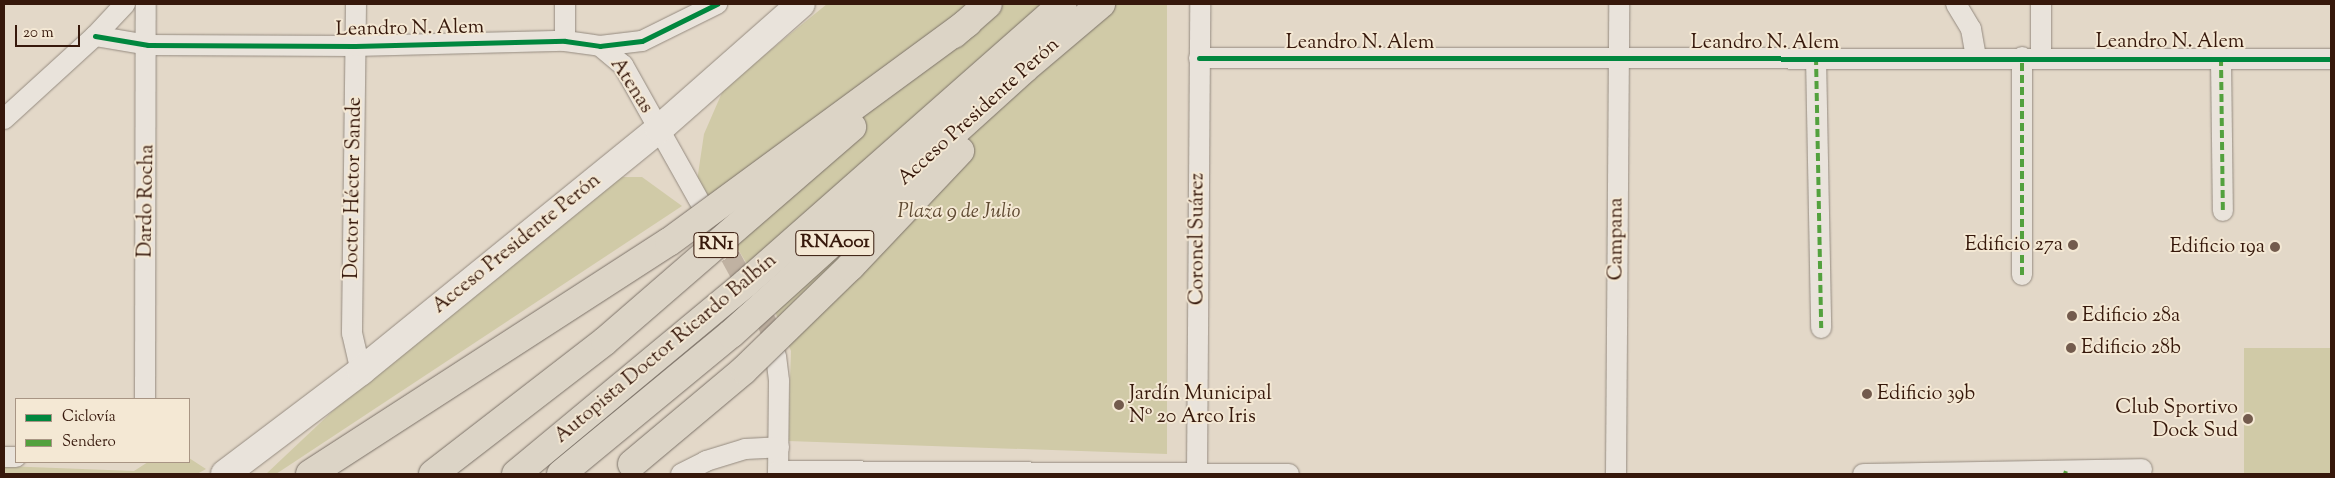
<!DOCTYPE html>
<meta charset="utf-8">
<style>
body{margin:0}
#map{position:relative;width:2335px;height:478px;overflow:hidden;background:#e3d8c8;font-family:"Sorts Mill Goudy",serif}
div>[style]{position:absolute}
.green>*{inset:0;background:#d0caa7;transform-origin:0 0}
.minor-tunnel>*{height:20px;margin-top:-10px;transform-origin:0;background:repeating-linear-gradient(90deg,#c0b2a2 0 20px,transparent 0 30px)}
.roads{filter:drop-shadow(0 0 1px #958b80) drop-shadow(0 0 1px #958b80)}
.minor>*{height:20px;margin:-10px;padding:0 10px;transform-origin:10px;border-radius:10px;background:#e9e3db}
.secondary>*{height:28px;margin:-14px;padding:0 14px;transform-origin:14px;border-radius:14px;background:#e9e3db}
.bridges{filter:drop-shadow(0 0 1px #7c7268) drop-shadow(0 0 1px #7c7268)}
.motorway-bridge>*{height:28px;margin:-14px;padding:0 14px;transform-origin:14px;border-radius:14px;background:#dcd4c6}
.quiet>*{height:4px;margin-top:-2px;transform-origin:0;background:repeating-linear-gradient(90deg,#53a13e 0 8px,transparent 0 12px)}
.cycleway>*{height:5px;margin:-2.5px;padding:0 2.5px;transform-origin:2.5px;border-radius:2.5px;background:#00873e}
.dots>*{width:14px;height:14px;translate:-50% -50%;box-sizing:border-box;border:2px solid #f4e8d4;border-radius:50%}
span{translate:-50% -50%;white-space:nowrap;text-align:center;line-height:1.15;-webkit-text-stroke:4px #f4e8d4;paint-order:stroke}
.shield-label span{padding:1px 4px;background:#f4e8d4;border:1px solid;border-radius:4px;-webkit-text-stroke-width:0}
.shield-label{font-size:19px;color:#36180b;font-weight:700}
.street-label{font-size:20px;color:#36180b}
.park-label{font-size:20px;color:#5f4a32;font-style:italic}
.poi-label{font-size:20px;color:#36180b}
.right{translate:-100% -50%;text-align:right}
.left{translate:0 -50%;text-align:left}
.frame{position:absolute;inset:0;border:5px solid #36180b;pointer-events:none}
.legend{position:absolute;left:15px;top:398px;width:175px;height:65px;box-sizing:border-box;background:#f4e8d4;border:1px solid #a89584;margin:0;padding:6px 9px;list-style:none;font-size:15px;color:#36180b}
.legend li{display:flex;align-items:center;gap:10px;height:25px}
.legend b{width:25px;border:1px solid #a89584}
.scale{position:absolute;left:15px;top:25px;width:65px;height:22px;box-sizing:border-box;border:2px solid #36180b;border-top:0;padding-left:6px;font-size:15px;line-height:18px;white-space:nowrap;color:#36180b;-webkit-text-stroke:4px #f4e8d4;paint-order:stroke}
</style>
<div id="map">
<div class="green">
<i style="clip-path:polygon(827px 4px,1167px 4px,1167px 454px,788px 441px,791px 351px,774px 309px,697px 181px,704px 134px,724px 88px)"></i>
<i style="clip-path:polygon(618px 177px,642px 177px,682px 206px,276px 474px,266px 474px,355px 390px)"></i>
<i style="left:2331px;top:348px;width:126px;height:87px;rotate:90deg"></i>
<i style="clip-path:polygon(189px 458px,206px 469px,197px 474px,4px 474px,4px 466px,134px 471px,148px 462px,189px 462px)"></i>
</div>
<div class="minor-tunnel">
<i style="left:716px;top:230px;width:111px;rotate:61.3deg"></i>
<i style="left:769px;top:327px;width:26px;rotate:77deg"></i>
</div>
<div class="roads">
<div class="minor">
<i style="left:356px;top:4px;width:329px;rotate:90.7deg"></i>
<i style="left:352px;top:333px;width:39px;rotate:77deg"></i>
<i style="left:565px;top:4px;width:37px;rotate:90deg"></i>
<i style="left:1956px;top:4px;width:29px;rotate:59deg"></i>
<i style="left:1971px;top:29px;width:28px;rotate:80deg"></i>
<i style="left:95px;top:36px;width:54px;rotate:9.6deg"></i>
<i style="left:148px;top:45px;width:207px;rotate:0.3deg"></i>
<i style="left:355px;top:46px;width:210px;rotate:-1.4deg"></i>
<i style="left:565px;top:41px;width:35px;rotate:8deg"></i>
<i style="left:600px;top:46px;width:42px;rotate:-6.8deg"></i>
<i style="left:642px;top:41px;width:84px;rotate:-26.3deg"></i>
<i style="left:600px;top:46px;width:30px;rotate:40deg"></i>
<i style="left:623px;top:65px;width:157px;rotate:60.7deg"></i>
<i style="left:1816px;top:57px;width:271px;rotate:88.9deg"></i>
<i style="left:2041px;top:57px;width:53px;rotate:-90deg"></i>
<i style="left:1199px;top:58px;width:1132px;rotate:0.05deg"></i>
<i style="left:2221px;top:58px;width:153px;rotate:89.3deg"></i>
<i style="left:4px;top:119px;width:123px;rotate:-42.4deg"></i>
<i style="left:95px;top:36px;width:44px;rotate:-46.8deg"></i>
<i style="left:2022px;top:275px;width:218px;rotate:-90deg"></i>
<i style="left:776px;top:356px;width:25px;rotate:83deg"></i>
<i style="left:779px;top:381px;width:93px;rotate:90.6deg"></i>
<i style="left:145px;top:399px;width:395px;rotate:-89.9deg"></i>
<i style="left:4px;top:457px;width:12px"></i>
<i style="left:778px;top:471px;width:511px;rotate:0.34deg"></i>
<i style="left:681px;top:474px;width:28px;rotate:-27deg"></i>
<i style="left:706px;top:461px;width:41px;rotate:-17.1deg"></i>
<i style="left:745px;top:449px;width:34px;rotate:-3deg"></i>
<i style="left:1197px;top:474px;width:470px;rotate:-89.6deg"></i>
<i style="left:1616px;top:474px;width:470px;rotate:-89.6deg"></i>
<i style="left:1863px;top:474px;width:279px;rotate:-1deg"></i>
</div>
<div class="secondary">
<i style="left:225px;top:474px;width:171px;rotate:-37.1deg"></i>
<i style="left:361px;top:371px;width:384px;rotate:-39.1deg"></i>
<i style="left:659px;top:129px;width:189px;rotate:-41.4deg"></i>
</div>
</div>
<div class="bridges">
<div class="motorway-bridge">
<i style="left:954px;top:34px;width:45px;rotate:-41.4deg"></i>
<i style="left:632px;top:464px;width:146px;rotate:-40deg"></i>
<i style="left:744px;top:370px;width:148px;rotate:-44.2deg"></i>
<i style="left:850px;top:267px;width:160px;rotate:-46.5deg"></i>
<i style="left:310px;top:474px;width:427px;rotate:-32.9deg"></i>
<i style="left:669px;top:242px;width:371px;rotate:-36.3deg"></i>
<i style="left:433px;top:474px;width:217px;rotate:-37.7deg"></i>
<i style="left:605px;top:341px;width:327px;rotate:-40.9deg"></i>
<i style="left:516px;top:474px;width:299px;rotate:-39.7deg"></i>
<i style="left:746px;top:283px;width:422px;rotate:-41.4deg"></i>
<i style="left:561px;top:474px;width:220px;rotate:-39.5deg"></i>
<i style="left:731px;top:334px;width:395px;rotate:-42.1deg"></i>
<i style="left:1024px;top:69px;width:101px;rotate:-40.2deg"></i>
</div>
</div>
<div class="quiet">
<i style="left:1816px;top:57px;width:271px;rotate:88.9deg"></i>
<i style="left:2221px;top:58px;width:153px;rotate:89.3deg"></i>
<i style="left:2022px;top:275px;width:218px;rotate:-90deg"></i>
<i style="left:2065px;top:474px;width:3px;rotate:-72deg"></i>
</div>
<div class="cycleway">
<i style="left:95px;top:36px;width:54px;rotate:9.6deg"></i>
<i style="left:148px;top:45px;width:207px;rotate:0.3deg"></i>
<i style="left:355px;top:46px;width:210px;rotate:-1.4deg"></i>
<i style="left:565px;top:41px;width:35px;rotate:8deg"></i>
<i style="left:600px;top:46px;width:42px;rotate:-6.8deg"></i>
<i style="left:642px;top:41px;width:84px;rotate:-26.3deg"></i>
<i style="left:1199px;top:58px;width:1132px;rotate:0.05deg"></i>
</div>
<div class="dots">
<i style="left:2073px;top:245px;background:#735b4d"></i>
<i style="left:2275px;top:247px;background:#735b4d"></i>
<i style="left:2072px;top:316px;background:#735b4d"></i>
<i style="left:2071px;top:348px;background:#735b4d"></i>
<i style="left:1867px;top:394px;background:#735b4d"></i>
<i style="left:1119px;top:405px;background:#735b4d"></i>
<i style="left:2248px;top:419px;background:#735b4d"></i>
</div>
<div class="shield-label">
<span style="left:835px;top:243px">RNA001</span>
<span style="left:716px;top:245px">RN1</span>
</div>
<div class="street-label">
<span style="left:410px;top:29px;rotate:-1deg">Leandro N. Alem</span>
<span style="left:2170px;top:42px">Leandro N. Alem</span>
<span style="left:1360px;top:43px">Leandro N. Alem</span>
<span style="left:1765px;top:43px">Leandro N. Alem</span>
<span style="left:631px;top:86px;rotate:57deg">Atenas</span>
<span style="left:979px;top:112px;rotate:-42deg">Acceso Presidente Perón</span>
<span style="left:354px;top:188px;rotate:-89deg">Doctor Héctor Sande</span>
<span style="left:147px;top:201px;rotate:-89deg">Dardo Rocha</span>
<span style="left:1198px;top:239px;rotate:-90deg">Coronel Suárez</span>
<span style="left:1617px;top:239px;rotate:-90deg">Campana</span>
<span style="left:517px;top:244px;rotate:-39deg">Acceso Presidente Perón</span>
<span style="left:666px;top:349px;rotate:-40deg">Autopista Doctor Ricardo Balbín</span>
</div>
<div class="park-label">
<span style="left:959px;top:212px">Plaza 9 de Julio</span>
</div>
<div class="poi-label">
<span class="right" style="left:2063px;top:245px">Edificio 27a</span>
<span class="right" style="left:2265px;top:247px">Edificio 19a</span>
<span class="left" style="left:2082px;top:316px">Edificio 28a</span>
<span class="left" style="left:2081px;top:348px">Edificio 28b</span>
<span class="left" style="left:1129px;top:406px">Jardín Municipal<br>Nº 20 Arco Iris</span>
<span class="left" style="left:1877px;top:394px">Edificio 39b</span>
<span class="right" style="left:2238px;top:420px">Club Sportivo<br>Dock Sud</span>
</div>
<div class="frame"></div>
<ul class="legend">
<li><b style="height:6px;background:#00873e"></b>Ciclovía</li>
<li><b style="height:6px;background:#53a13e"></b>Sendero</li>
</ul>
<div class="scale">20 m</div>
</div>
